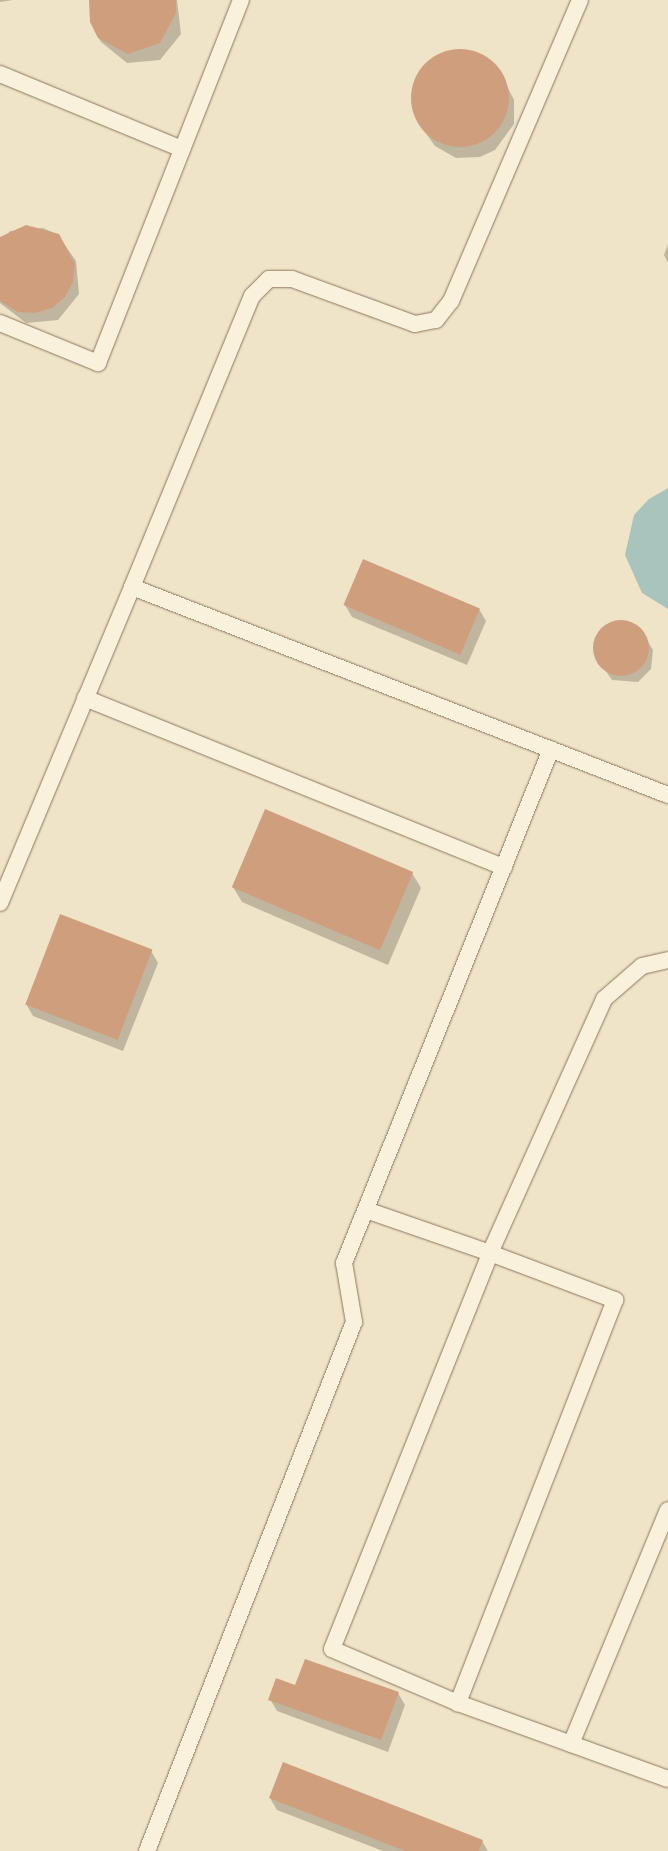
<!DOCTYPE html>
<style>
body{margin:0}
#map{position:relative;width:668px;height:1851px;overflow:hidden;background:#f0e4c8;font-family:Bitter,serif}
div>[style]{position:absolute}
.water>*{inset:0;background:#a9c4bc}
.shadow>*{inset:0;background:#0003}
.building>*{inset:0;background:#cf9f7d;transform-origin:0 0}
.round{border-radius:50%}
.roads{filter:drop-shadow(0 0 1px #8d765c) drop-shadow(0 0 1px #8d765c)}
.lane>*{height:16px;margin:-8px;padding:0 8px;transform-origin:8px;border-radius:8px;background:#faf1dc}
span{translate:-50% -50%;white-space:nowrap;text-align:center;line-height:1.15;-webkit-text-stroke:4.5px #f7eed8;paint-order:stroke}
</style>
<div id="map">
<div class="water">
<i style="clip-path:polygon(668px 488px,668px 609px,642px 593px,625px 555px,634px 515px,649px 499px)"></i>
</div>
<div class="shadow">
<i style="clip-path:polygon(0 0,13px 0,0 2px)"></i>
<i style="clip-path:polygon(91px 0,177px 0,181px 34px,160px 60px,127px 63px,101px 42px,94px 30px)"></i>
<i style="clip-path:polygon(459px 50px,475px 52px,500px 72px,514px 100px,514px 124px,495px 150px,480px 157px,456px 158px,435px 146px,417px 121px,413px 89px,423px 67px,436px 57px)"></i>
<i style="clip-path:polygon(43px 228px,58px 235px,76px 261px,79px 294px,58px 320px,26px 323px,0 303px,0 243px,10px 231px)"></i>
<i style="clip-path:polygon(668px 244px,668px 263px,664px 255px)"></i>
<i style="clip-path:polygon(345px 605px,479px 609px,486px 621px,467px 665px,352px 617px)"></i>
<i style="clip-path:polygon(612px 622px,638px 626px,653px 650px,651px 669px,638px 682px,612px 680px,596px 657px,599px 633px)"></i>
<i style="clip-path:polygon(412px 873px,421px 888px,388px 965px,242px 902px,233px 887px)"></i>
<i style="clip-path:polygon(151px 951px,158px 963px,123px 1051px,33px 1016px,26px 1004px)"></i>
<i style="clip-path:polygon(296px 1687px,398px 1693px,405px 1705px,388px 1752px,277px 1711px,270px 1699px)"></i>
<i style="clip-path:polygon(270px 1798px,482px 1841px,488px 1851px,383px 1851px,277px 1810px)"></i>
</div>
<div class="building">
<i style="clip-path:polygon(89px 0,176px 0,176px 13px,160px 43px,128px 54px,98px 38px,90px 22px)"></i>
<i class="round" style="left:411px;top:49px;width:98px;height:98px"></i>
<i style="clip-path:polygon(26px 225px,59px 234px,75px 264px,73px 282px,65px 297px,52px 308px,35px 313px,18px 312px,0 301px,0 237px)"></i>
<i style="left:363px;top:559px;width:127px;height:50px;rotate:23deg"></i>
<i class="round" style="left:593px;top:620px;width:56px;height:56px"></i>
<i style="left:265px;top:809px;width:161px;height:85px;rotate:23deg"></i>
<i style="left:60px;top:914px;width:99px;height:97px;rotate:21deg"></i>
<i style="clip-path:polygon(305px 1659px,399px 1692px,381px 1740px,268px 1700px,276px 1678px,295px 1685px)"></i>
<i style="clip-path:polygon(283px 1762px,483px 1840px,479px 1851px,405px 1851px,269px 1798px)"></i>
</div>
<div class="roads">
<div class="lane">
<i style="left:0;top:74px;width:197px;rotate:22.4deg"></i>
<i style="left:0;top:323px;width:106px;rotate:22.2deg"></i>
<i style="left:98px;top:363px;width:390px;rotate:-68.5deg"></i>
<i style="left:132px;top:587px;width:315px;rotate:-67.6deg"></i>
<i style="left:252px;top:296px;width:24px;rotate:-45deg"></i>
<i style="left:269px;top:279px;width:23px"></i>
<i style="left:292px;top:279px;width:131px;rotate:20.1deg"></i>
<i style="left:415px;top:324px;width:21px;rotate:-11deg"></i>
<i style="left:436px;top:320px;width:24px;rotate:-52deg"></i>
<i style="left:451px;top:301px;width:327px;rotate:-66.8deg"></i>
<i style="left:85px;top:698px;width:452px;rotate:22deg"></i>
<i style="left:0;top:903px;width:342px;rotate:-67.3deg"></i>
<i style="left:132px;top:587px;width:575px;rotate:21.21deg"></i>
<i style="left:366px;top:1210px;width:131px;rotate:19.1deg"></i>
<i style="left:490px;top:1253px;width:134px;rotate:20.6deg"></i>
<i style="left:615px;top:1300px;width:433px;rotate:111.3deg"></i>
<i style="left:458px;top:1703px;width:137px;rotate:-156.8deg"></i>
<i style="left:332px;top:1649px;width:426px;rotate:-68.2deg"></i>
<i style="left:490px;top:1253px;width:278px;rotate:-65.8deg"></i>
<i style="left:604px;top:999px;width:50px;rotate:-41deg"></i>
<i style="left:642px;top:966px;width:27px;rotate:-13deg"></i>
<i style="left:458px;top:1703px;width:223px;rotate:19.9deg"></i>
<i style="left:571px;top:1744px;width:253px;rotate:-67.5deg"></i>
<i style="left:147px;top:1851px;width:568px;rotate:-68.63deg"></i>
<i style="left:354px;top:1322px;width:60px;rotate:-99.6deg"></i>
<i style="left:344px;top:1263px;width:554px;rotate:-68.06deg"></i>
</div>
</div>
</div>
